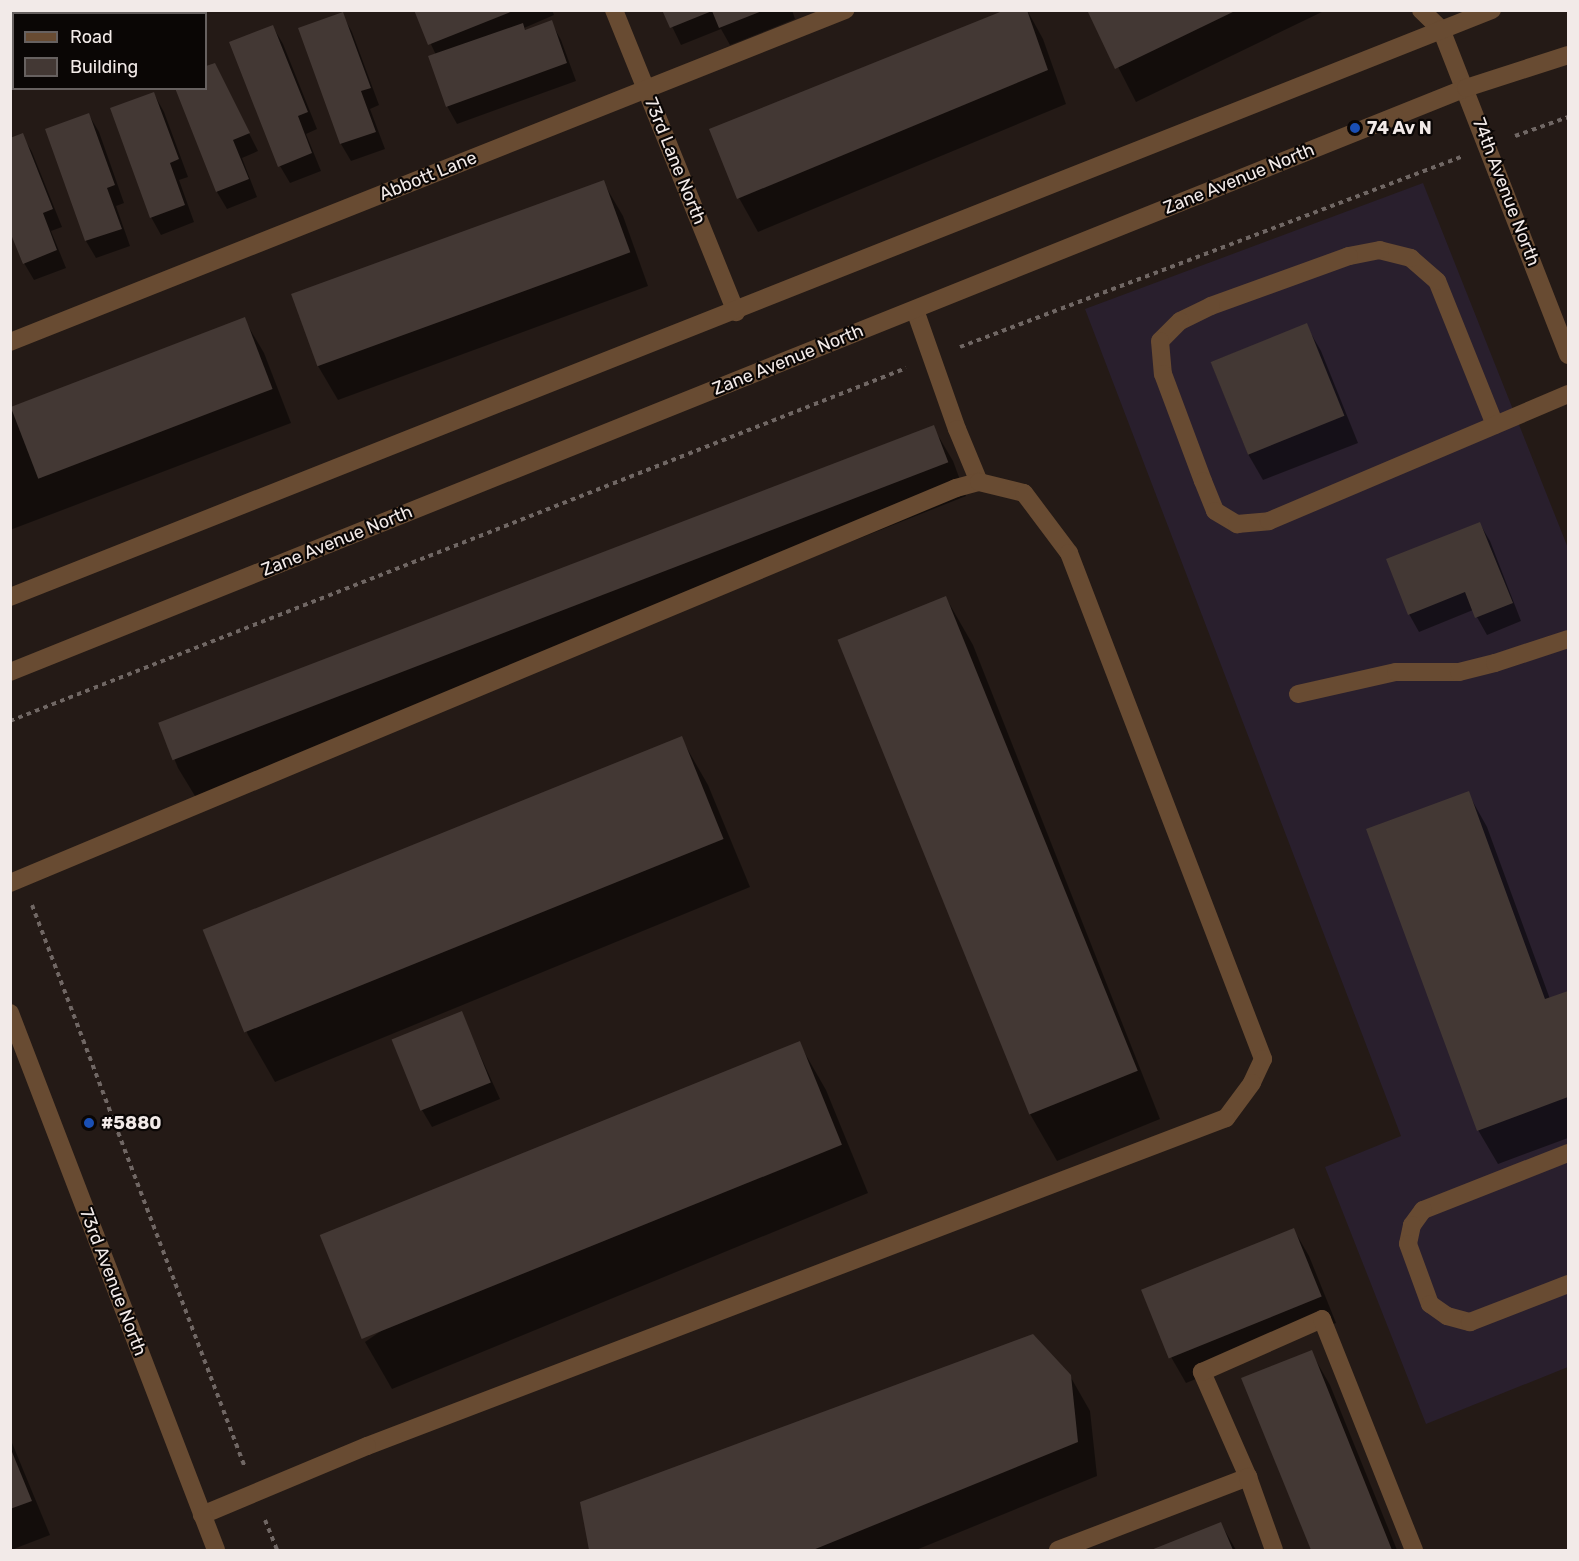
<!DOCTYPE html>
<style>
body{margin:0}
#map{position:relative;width:1579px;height:1561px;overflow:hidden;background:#241a16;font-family:Rubik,sans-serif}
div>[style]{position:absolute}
.commercial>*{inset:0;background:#291f2d}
.shadow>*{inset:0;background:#0007}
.building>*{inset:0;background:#433834;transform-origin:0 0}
.path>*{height:4px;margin-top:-2px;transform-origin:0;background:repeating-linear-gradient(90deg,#706764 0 4.5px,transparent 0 9px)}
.minor>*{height:18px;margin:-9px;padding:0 9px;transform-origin:9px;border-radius:9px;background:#684b32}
.dots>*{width:16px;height:16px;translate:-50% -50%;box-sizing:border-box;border:3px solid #0a0605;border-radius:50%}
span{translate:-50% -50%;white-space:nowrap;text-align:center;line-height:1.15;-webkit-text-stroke:4.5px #0a0605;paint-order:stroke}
.poi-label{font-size:18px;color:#f2eae8;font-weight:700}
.left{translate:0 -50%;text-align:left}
.street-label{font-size:18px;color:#f2eae8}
.frame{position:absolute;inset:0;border:12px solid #f2eae8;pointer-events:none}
.legend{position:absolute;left:12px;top:12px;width:195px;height:78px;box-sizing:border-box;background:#0a0605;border:2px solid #676160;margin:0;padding:8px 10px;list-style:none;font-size:18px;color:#f2eae8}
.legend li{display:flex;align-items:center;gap:12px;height:30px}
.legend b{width:30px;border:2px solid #676160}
</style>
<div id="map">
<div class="commercial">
<i style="clip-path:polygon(1423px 183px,1568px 548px,1568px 1367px,1426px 1424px,1325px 1167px,1401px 1136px,1085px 309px)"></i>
</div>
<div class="shadow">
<i style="clip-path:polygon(415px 10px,552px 10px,554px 15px,524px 28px,526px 31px,551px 22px,561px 40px,576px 81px,457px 124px,447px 106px,436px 55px)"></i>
<i style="clip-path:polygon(664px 10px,792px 10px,795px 19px,730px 45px,721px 29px,681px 45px)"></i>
<i style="clip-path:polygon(1027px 10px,1043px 39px,1066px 104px,758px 232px,739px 198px,711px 130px)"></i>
<i style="clip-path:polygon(1089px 10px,1326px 10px,1136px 102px)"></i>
<i style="clip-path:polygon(342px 14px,352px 32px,379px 105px,370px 109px,385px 149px,351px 161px,341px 144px,300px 29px)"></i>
<i style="clip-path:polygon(10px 25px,14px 32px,14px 45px,10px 46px)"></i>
<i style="clip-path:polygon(273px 27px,283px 44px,317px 129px,306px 134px,321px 171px,290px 183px,280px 166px)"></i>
<i style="clip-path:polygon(214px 64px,258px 151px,242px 158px,257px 197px,227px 209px,217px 192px,206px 88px,206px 68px)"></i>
<i style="clip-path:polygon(154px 94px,164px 112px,188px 177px,179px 180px,194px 222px,161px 235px,151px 217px)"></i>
<i style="clip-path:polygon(89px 115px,99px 132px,124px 203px,116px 206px,130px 246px,96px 258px,86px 241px,47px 130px)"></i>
<i style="clip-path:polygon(22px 135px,32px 152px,62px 227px,51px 231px,66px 268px,34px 280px,24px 263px)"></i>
<i style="clip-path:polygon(603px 182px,623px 216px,648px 286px,338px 400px,318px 366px)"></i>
<i style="clip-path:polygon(244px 319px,264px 353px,291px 423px,10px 530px,10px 408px)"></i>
<i style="clip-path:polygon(1306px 325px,1321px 351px,1358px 443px,1263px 480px,1248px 454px,1211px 362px)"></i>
<i style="clip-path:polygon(933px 427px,953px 461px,966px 496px,198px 801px,178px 768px,164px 733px)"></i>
<i style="clip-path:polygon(1480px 524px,1490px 541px,1521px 621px,1487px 635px,1473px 610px,1419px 632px,1409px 614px)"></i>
<i style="clip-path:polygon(946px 598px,973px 645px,1160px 1119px,1057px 1161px,1030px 1114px)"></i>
<i style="clip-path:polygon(681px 738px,708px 785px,750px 887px,275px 1082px,248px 1035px,206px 933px)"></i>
<i style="clip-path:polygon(1468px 793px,1487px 827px,1550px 999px,1568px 992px,1568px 1138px,1498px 1164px,1478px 1130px)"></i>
<i style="clip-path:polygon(461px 1013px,500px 1099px,432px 1127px,422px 1110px)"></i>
<i style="clip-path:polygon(799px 1043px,826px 1090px,868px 1193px,392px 1389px,365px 1342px)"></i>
<i style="clip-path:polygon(1294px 1230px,1309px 1256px,1336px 1323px,1186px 1383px,1171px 1357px,1143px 1290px)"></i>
<i style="clip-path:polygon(1311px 1352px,1330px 1385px,1397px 1550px,1312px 1550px,1243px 1378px)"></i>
<i style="clip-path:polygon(1070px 1376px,1090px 1411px,1097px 1476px,916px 1550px,590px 1550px,582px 1503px)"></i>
<i style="clip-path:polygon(10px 1438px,50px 1535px,11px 1550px,10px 1550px)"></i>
<i style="clip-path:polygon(1221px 1524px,1236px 1550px,1155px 1550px)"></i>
</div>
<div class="building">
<i style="clip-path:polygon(414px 10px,513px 10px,513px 11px,428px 45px)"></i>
<i style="clip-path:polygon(662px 10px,762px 10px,762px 11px,719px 28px,712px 11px,670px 28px)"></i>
<i style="clip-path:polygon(1005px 10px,1027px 10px,1048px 70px,737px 199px,709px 129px)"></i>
<i style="clip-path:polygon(1087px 10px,1237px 10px,1115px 69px)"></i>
<i style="clip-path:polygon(343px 12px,371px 88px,361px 91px,376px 132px,340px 144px,298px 28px)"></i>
<i style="clip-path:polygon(552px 20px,567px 63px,446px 107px,428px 56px,523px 23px,525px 30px)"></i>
<i style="clip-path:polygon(273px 25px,308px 112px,298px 116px,312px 153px,278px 167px,229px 42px)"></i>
<i style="clip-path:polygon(215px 63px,250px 133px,233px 140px,249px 179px,216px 192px,175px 88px,206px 88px,206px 66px)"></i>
<i style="clip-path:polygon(154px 92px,179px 159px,170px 163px,185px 205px,150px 218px,110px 108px)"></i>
<i style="clip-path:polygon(89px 113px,115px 185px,107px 188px,122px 229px,85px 241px,45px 129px)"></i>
<i style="clip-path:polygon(23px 133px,53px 209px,43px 213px,57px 250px,23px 264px,10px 232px,10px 138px)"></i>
<i style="left:604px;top:180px;width:77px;height:333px;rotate:70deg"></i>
<i style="left:245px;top:317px;width:77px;height:251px;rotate:69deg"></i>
<i style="left:1307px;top:323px;width:100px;height:104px;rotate:68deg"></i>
<i style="left:934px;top:425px;width:40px;height:831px;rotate:69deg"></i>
<i style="clip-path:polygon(1480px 522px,1513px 603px,1475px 618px,1465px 592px,1408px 615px,1386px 559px)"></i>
<i style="left:946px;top:596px;width:512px;height:117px;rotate:68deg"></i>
<i style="left:682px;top:736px;width:111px;height:517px;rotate:68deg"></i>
<i style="clip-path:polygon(1469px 791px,1545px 999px,1568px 991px,1568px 1097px,1477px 1131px,1366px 829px)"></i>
<i style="left:462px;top:1011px;width:77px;height:76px;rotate:68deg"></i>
<i style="left:800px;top:1041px;width:112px;height:518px;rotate:68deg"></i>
<i style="left:1294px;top:1228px;width:74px;height:165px;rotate:68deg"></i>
<i style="clip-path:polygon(1033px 1334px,1071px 1375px,1078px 1442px,813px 1550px,589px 1550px,580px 1502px)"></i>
<i style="clip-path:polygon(1312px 1350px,1392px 1550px,1311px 1550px,1241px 1378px)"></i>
<i style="clip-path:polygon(10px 1447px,32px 1501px,10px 1509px)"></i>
<i style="clip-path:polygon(1221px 1522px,1233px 1550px,1151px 1550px)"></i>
</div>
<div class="path">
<i style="left:1515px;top:136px;width:56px;rotate:-19.7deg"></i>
<i style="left:960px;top:347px;width:536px;rotate:-20.77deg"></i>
<i style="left:10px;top:721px;width:963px;rotate:-21.5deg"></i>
<i style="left:32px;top:905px;width:599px;rotate:69.26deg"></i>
<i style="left:265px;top:1520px;width:32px;rotate:68deg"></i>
</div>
<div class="minor">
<i style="left:614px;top:10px;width:326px;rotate:68deg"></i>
<i style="left:1421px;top:10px;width:28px;rotate:44deg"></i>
<i style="left:1441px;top:29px;width:350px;rotate:68.7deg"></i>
<i style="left:915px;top:310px;width:126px;rotate:70.6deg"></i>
<i style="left:957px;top:429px;width:57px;rotate:67.5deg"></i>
<i style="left:10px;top:342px;width:899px;rotate:-21.68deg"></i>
<i style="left:1495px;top:425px;width:155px;rotate:-111.9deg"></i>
<i style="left:1437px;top:281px;width:35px;rotate:-139deg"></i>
<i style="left:1411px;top:258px;width:32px;rotate:-166deg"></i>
<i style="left:1380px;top:250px;width:32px;rotate:169deg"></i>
<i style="left:1349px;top:256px;width:147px;rotate:160.1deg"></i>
<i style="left:1211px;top:306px;width:34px;rotate:154deg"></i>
<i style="left:1180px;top:321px;width:28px;rotate:135deg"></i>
<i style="left:1160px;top:341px;width:33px;rotate:85deg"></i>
<i style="left:1163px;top:374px;width:114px;rotate:69.5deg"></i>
<i style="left:1203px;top:481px;width:32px;rotate:68deg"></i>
<i style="left:1215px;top:511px;width:26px;rotate:31deg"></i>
<i style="left:1237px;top:524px;width:32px;rotate:-5deg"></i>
<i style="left:1269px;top:521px;width:325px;rotate:-23deg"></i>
<i style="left:10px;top:597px;width:1594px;rotate:-21.61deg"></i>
<i style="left:10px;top:672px;width:1569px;rotate:-21.86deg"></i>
<i style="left:1466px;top:88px;width:107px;rotate:-17.9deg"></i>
<i style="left:1298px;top:694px;width:100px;rotate:-12.7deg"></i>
<i style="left:1396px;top:672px;width:63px"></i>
<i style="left:1459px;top:672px;width:37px;rotate:-14deg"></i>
<i style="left:1495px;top:663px;width:77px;rotate:-18.2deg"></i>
<i style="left:10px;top:883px;width:1025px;rotate:-22.66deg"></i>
<i style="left:956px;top:488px;width:24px;rotate:-15deg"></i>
<i style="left:979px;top:482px;width:46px;rotate:13.7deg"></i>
<i style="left:1024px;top:493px;width:75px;rotate:53.1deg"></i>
<i style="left:1069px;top:553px;width:542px;rotate:69.02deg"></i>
<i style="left:1263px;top:1059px;width:26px;rotate:115deg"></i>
<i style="left:1252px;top:1083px;width:44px;rotate:126.6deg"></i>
<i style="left:1226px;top:1118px;width:919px;rotate:159.1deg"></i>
<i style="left:367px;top:1446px;width:179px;rotate:157.3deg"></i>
<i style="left:10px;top:1013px;width:575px;rotate:69.01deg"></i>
<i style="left:1568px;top:1153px;width:156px;rotate:158.5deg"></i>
<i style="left:1423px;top:1210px;width:19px;rotate:126deg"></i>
<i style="left:1412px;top:1225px;width:19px;rotate:102deg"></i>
<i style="left:1408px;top:1244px;width:64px;rotate:69.9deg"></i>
<i style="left:1430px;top:1304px;width:21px;rotate:35deg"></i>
<i style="left:1447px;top:1316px;width:24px;rotate:15deg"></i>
<i style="left:1470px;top:1322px;width:105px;rotate:-21.2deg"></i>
<i style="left:1248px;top:1477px;width:115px;rotate:-113.7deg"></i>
<i style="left:1202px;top:1372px;width:131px;rotate:-23.8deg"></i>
<i style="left:1322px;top:1319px;width:249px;rotate:68.3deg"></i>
<i style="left:1058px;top:1550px;width:204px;rotate:-21deg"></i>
<i style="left:1248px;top:1477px;width:77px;rotate:70.4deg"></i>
</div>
<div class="dots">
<i style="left:1355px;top:128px;background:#1a4fb4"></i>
<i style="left:89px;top:1123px;background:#1a4fb4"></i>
</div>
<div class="poi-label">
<span class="left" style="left:1367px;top:128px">74 Av N</span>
<span class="left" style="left:101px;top:1123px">#5880</span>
</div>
<div class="street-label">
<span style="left:675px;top:161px;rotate:68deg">73rd Lane North</span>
<span style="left:428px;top:176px;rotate:-22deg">Abbott Lane</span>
<span style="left:1239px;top:179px;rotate:-22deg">Zane Avenue North</span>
<span style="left:1506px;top:192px;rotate:69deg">74th Avenue North</span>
<span style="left:788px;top:360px;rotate:-22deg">Zane Avenue North</span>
<span style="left:337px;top:541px;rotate:-22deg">Zane Avenue North</span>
<span style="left:113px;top:1282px;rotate:69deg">73rd Avenue North</span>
</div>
<div class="frame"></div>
<ul class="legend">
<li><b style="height:8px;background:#684b32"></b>Road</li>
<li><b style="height:16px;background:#433834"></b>Building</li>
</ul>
</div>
